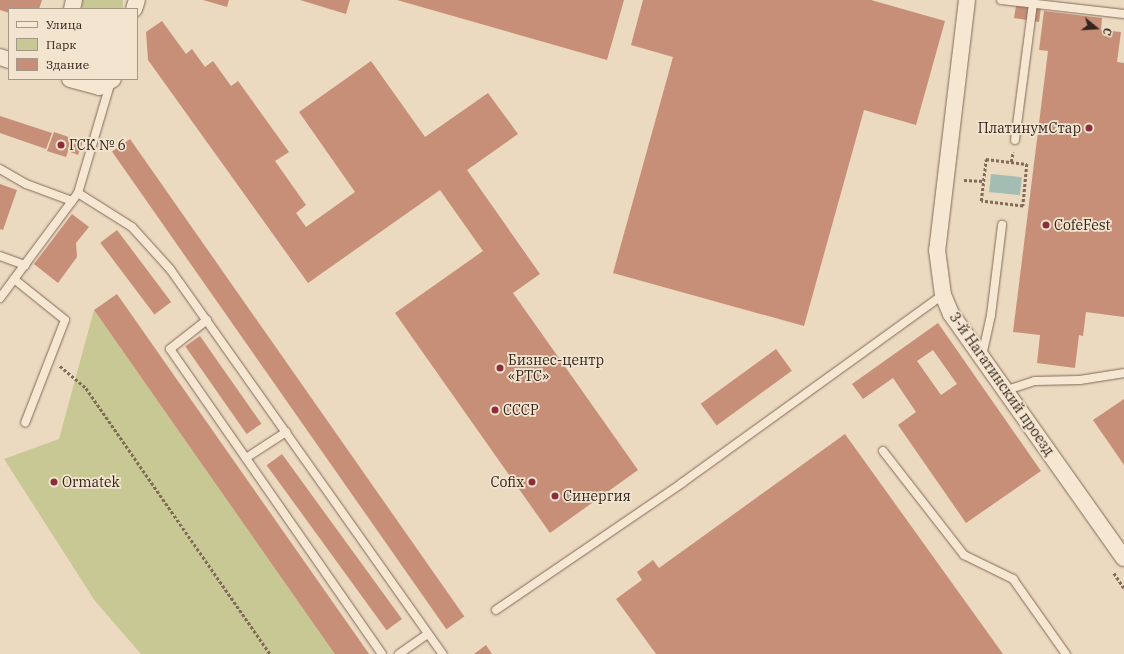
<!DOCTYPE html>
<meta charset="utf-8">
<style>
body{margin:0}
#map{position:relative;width:1124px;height:654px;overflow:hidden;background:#ebd9c0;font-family:"IBM Plex Serif",serif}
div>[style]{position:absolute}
.green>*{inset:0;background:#c8c895;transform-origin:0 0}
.water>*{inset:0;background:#a3bdb2;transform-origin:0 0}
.building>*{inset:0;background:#c78f78;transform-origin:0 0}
.path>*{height:2.5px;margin-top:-1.25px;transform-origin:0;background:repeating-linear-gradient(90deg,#836a59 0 3px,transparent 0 5px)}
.roads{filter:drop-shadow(0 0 1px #836a59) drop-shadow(0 0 1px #836a59)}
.service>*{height:8px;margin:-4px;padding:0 4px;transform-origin:4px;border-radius:4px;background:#f6e7d3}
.minor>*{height:16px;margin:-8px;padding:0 8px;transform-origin:8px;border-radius:8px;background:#f6e7d3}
.dots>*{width:11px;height:11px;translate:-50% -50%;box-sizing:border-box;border:2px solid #f3e4cf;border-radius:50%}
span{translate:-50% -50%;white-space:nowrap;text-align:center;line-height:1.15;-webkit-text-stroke:3.5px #f3e4cf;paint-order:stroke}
.poi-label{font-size:14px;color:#33251d}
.right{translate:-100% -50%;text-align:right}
.left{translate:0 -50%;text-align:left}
.street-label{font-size:14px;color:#33251d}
.legend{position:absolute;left:8px;top:8px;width:130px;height:72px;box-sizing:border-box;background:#f3e4cf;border:1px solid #a69888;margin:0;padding:5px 7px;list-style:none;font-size:12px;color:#33251d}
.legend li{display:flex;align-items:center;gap:8px;height:20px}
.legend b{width:20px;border:1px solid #a69888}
.north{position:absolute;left:1076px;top:8px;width:40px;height:40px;-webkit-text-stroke:3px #f3e4cf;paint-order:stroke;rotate:108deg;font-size:11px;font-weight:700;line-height:16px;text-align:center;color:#33251d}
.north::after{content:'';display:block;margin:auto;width:14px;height:18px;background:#33251d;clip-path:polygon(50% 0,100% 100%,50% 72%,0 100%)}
</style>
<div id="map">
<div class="green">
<i style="left:82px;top:0;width:41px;height:9px"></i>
<i style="clip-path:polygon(94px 310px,336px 654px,141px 654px,95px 601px,4px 459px,59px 439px)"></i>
</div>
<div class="water">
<i style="left:991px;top:174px;width:31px;height:18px;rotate:6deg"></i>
</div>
<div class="building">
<i style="clip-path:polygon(0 0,42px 0,39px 9px,9px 9px,9px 13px,0 10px)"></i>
<i style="clip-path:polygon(203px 0,229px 0,227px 7px)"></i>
<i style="clip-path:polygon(300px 0,350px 0,346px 14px)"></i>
<i style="clip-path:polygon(397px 0,624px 0,607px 60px)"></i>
<i style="clip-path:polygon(643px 0,871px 0,945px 21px,916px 125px,864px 110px,804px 326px,613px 273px,673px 57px,631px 45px)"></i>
<i style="clip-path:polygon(1017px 0,1042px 0,1039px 22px,1014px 18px)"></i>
<i style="clip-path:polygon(1044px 11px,1102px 18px,1101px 30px,1121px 32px,1117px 62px,1124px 63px,1124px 317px,1086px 312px,1083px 336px,1079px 335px,1075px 368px,1037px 363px,1040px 335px,1013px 332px,1048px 51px,1039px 50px)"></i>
<i style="clip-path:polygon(162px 21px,186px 54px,192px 49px,205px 67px,213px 61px,231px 86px,238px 81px,289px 152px,275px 161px,306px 205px,296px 213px,306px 227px,355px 192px,299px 112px,371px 61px,425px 137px,488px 93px,518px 134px,467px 170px,540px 274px,513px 293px,638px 470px,550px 533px,395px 313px,483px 251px,440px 190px,308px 283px,148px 60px,146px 32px)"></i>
<i style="clip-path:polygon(0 116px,52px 133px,46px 149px,0 133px)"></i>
<i style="clip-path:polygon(54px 132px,83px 142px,78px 155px,68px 151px,66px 157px,47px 151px)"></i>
<i style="left:130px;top:139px;width:583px;height:22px;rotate:55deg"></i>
<i style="clip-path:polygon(0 184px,17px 190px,3px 230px,0 229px)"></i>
<i style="clip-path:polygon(72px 214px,89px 227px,76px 243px,77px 257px,58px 283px,34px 264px)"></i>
<i style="left:117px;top:230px;width:90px;height:21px;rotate:53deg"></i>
<i style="left:117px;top:294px;width:441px;height:28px;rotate:55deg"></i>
<i style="clip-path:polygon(evenodd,938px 323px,1041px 471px,966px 523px,898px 425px,916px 412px,893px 378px,863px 399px,852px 384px,938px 323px,933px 350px,957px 384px,941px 395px,917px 361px,933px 350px)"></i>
<i style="left:200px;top:336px;width:107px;height:18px;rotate:55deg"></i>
<i style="left:776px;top:349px;width:27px;height:93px;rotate:54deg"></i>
<i style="clip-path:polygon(1124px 399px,1124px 465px,1093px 420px)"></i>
<i style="clip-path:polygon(845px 434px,1003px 654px,656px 654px,616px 599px,642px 580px,637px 572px,653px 560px,659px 568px)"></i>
<i style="left:282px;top:454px;width:204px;height:19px;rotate:54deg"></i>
<i style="clip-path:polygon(486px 645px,492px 654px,474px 654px)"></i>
</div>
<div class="path">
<i style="left:986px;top:159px;width:41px;rotate:7deg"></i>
<i style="left:1027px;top:164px;width:42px;rotate:95.4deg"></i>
<i style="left:1023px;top:206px;width:42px;rotate:-173.2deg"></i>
<i style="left:981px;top:201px;width:42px;rotate:-83.2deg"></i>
<i style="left:1011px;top:162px;width:10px;rotate:-79deg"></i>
<i style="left:964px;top:180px;width:19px;rotate:3deg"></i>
<i style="left:60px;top:366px;width:34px;rotate:40deg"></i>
<i style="left:86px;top:388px;width:323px;rotate:55.3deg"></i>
<i style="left:1114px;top:573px;width:18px;rotate:56deg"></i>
</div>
<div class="roads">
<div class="service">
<i style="left:1001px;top:0;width:124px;rotate:6.5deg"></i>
<i style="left:111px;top:81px;width:117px;rotate:106.4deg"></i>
<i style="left:78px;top:193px;width:64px;rotate:32.2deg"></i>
<i style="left:132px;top:227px;width:57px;rotate:47.9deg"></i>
<i style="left:170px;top:269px;width:472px;rotate:54.7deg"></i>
<i style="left:1015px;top:140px;width:137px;rotate:-82.5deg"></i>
<i style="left:0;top:169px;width:30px;rotate:30deg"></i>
<i style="left:26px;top:184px;width:49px;rotate:20.3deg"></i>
<i style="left:0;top:256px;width:27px;rotate:20deg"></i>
<i style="left:14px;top:279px;width:65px;rotate:38.8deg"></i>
<i style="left:65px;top:320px;width:110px;rotate:111.2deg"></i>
<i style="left:0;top:298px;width:131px;rotate:-53.4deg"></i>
<i style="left:207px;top:320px;width:47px;rotate:141.9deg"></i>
<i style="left:170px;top:349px;width:371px;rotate:55.2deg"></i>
<i style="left:982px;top:356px;width:42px;rotate:-77.6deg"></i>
<i style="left:991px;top:315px;width:91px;rotate:-83deg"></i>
<i style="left:1007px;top:390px;width:29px;rotate:-18deg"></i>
<i style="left:1035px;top:381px;width:45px;rotate:-1.3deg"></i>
<i style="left:1080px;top:380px;width:45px;rotate:-9deg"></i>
<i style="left:883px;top:451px;width:132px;rotate:52.1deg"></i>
<i style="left:964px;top:555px;width:55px;rotate:26.1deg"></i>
<i style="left:1013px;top:579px;width:92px;rotate:54.8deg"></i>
<i style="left:246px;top:458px;width:48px;rotate:-33deg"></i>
<i style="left:496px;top:610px;width:225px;rotate:-34.3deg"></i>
<i style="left:682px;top:483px;width:322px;rotate:-35.8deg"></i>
<i style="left:399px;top:654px;width:35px;rotate:-35deg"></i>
</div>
<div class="minor">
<i style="left:967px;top:0;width:252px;rotate:96.8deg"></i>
<i style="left:937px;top:250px;width:45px;rotate:82.4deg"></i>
<i style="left:943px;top:295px;width:21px;rotate:67deg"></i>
<i style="left:951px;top:314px;width:299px;rotate:54.7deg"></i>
<i style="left:72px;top:9px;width:9px;rotate:-77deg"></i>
<i style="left:134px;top:9px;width:9px;rotate:-72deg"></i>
<i style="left:0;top:57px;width:9px;rotate:18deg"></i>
<i style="left:70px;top:79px;width:30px;rotate:15deg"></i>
<i style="left:99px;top:87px;width:16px;rotate:-30deg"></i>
</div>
</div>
<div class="dots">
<i style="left:1089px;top:128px;background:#8e2d39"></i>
<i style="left:61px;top:145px;background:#8e2d39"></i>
<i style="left:1046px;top:225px;background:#8e2d39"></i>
<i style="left:500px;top:368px;background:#8e2d39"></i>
<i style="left:495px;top:410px;background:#8e2d39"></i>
<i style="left:54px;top:482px;background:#8e2d39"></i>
<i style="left:532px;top:482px;background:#8e2d39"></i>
<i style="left:555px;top:496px;background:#8e2d39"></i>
</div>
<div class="poi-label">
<span class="right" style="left:1081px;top:128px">ПлатинумСтар</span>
<span class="left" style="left:69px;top:145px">ГСК № 6</span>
<span class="left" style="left:1054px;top:225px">CofeFest</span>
<span class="left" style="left:508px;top:368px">Бизнес-центр<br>«РТС»</span>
<span class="left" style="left:503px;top:410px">СССР</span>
<span class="left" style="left:62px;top:482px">Ormatek</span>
<span class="right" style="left:524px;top:482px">Cofix</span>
<span class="left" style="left:563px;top:496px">Синергия</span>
</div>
<div class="street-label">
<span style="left:1002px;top:384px;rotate:55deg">3-й Нагатинский проезд</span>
</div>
<ul class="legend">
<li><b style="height:5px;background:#f6e7d3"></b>Улица</li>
<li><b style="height:11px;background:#c8c895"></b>Парк</li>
<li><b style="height:11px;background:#c78f78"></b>Здание</li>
</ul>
<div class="north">С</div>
</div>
